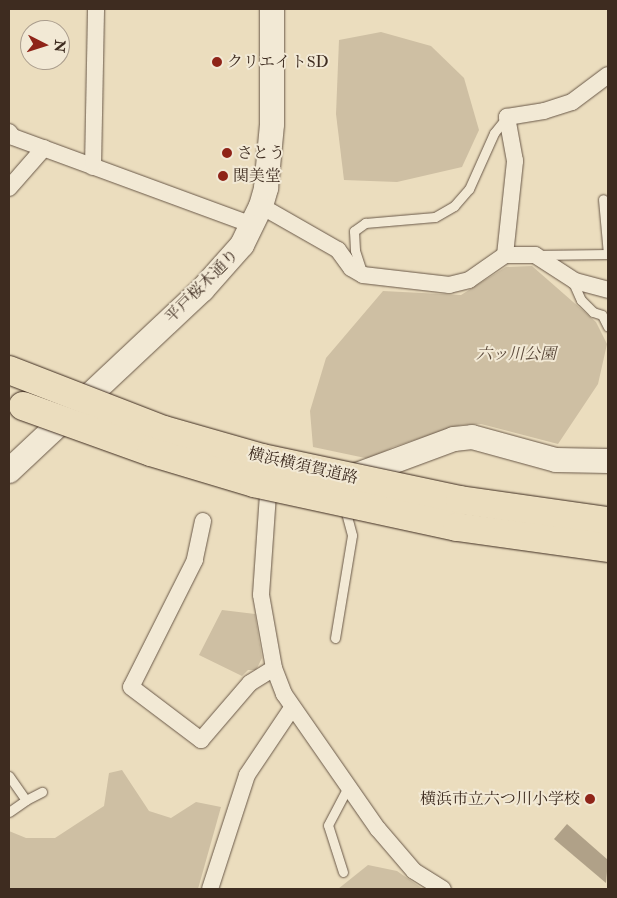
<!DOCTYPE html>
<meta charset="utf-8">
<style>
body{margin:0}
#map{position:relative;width:617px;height:898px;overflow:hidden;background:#ebddbe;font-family:"IM FELL Double Pica","Noto Serif JP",serif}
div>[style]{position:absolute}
.green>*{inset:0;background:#cebfa3}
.water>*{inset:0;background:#b0a188}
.roads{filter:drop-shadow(0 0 1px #695848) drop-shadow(0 0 1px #695848)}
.lane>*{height:9px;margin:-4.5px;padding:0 4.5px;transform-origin:4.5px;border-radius:4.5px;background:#f2e9d5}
.street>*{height:16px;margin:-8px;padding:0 8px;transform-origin:8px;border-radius:8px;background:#f2e9d5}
.secondary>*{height:24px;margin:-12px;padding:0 12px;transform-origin:12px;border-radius:12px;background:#f2e9d5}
.bridges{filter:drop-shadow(0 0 1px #3e2c20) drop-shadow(0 0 1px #3e2c20)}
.highway-bridge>*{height:28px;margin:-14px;padding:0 14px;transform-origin:14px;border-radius:14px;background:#ebddbe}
.dots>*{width:14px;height:14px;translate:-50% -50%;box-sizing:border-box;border:2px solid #f2e9d5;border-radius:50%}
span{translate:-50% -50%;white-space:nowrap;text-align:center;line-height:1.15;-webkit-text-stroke:4px #f2e9d5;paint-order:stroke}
.poi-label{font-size:16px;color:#3e2c20}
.left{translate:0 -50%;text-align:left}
.right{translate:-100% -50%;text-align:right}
.street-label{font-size:16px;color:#3e2c20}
.park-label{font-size:16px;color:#5b493a;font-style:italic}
.frame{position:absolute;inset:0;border:10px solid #3e2c20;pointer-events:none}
.north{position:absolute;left:20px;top:20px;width:50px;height:50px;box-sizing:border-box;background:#f2e9d5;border:1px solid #aa9d8d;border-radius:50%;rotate:95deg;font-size:14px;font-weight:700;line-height:20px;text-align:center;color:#3e2c20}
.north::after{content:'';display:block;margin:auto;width:18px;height:22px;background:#8f2418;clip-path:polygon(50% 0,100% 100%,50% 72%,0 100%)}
</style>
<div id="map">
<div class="green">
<i style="clip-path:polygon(381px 32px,431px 46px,464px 78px,479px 130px,462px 167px,397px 182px,344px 180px,336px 114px,339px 40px)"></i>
<i style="clip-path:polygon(532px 266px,596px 322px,607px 344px,598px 384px,558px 444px,481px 424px,461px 425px,393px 447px,370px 459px,313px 447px,310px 411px,326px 358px,383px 291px,461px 295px,506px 267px)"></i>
<i style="clip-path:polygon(222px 610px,255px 614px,262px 658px,256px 670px,248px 670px,242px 676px,199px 655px)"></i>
<i style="clip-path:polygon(122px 770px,149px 811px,171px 818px,196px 802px,221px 807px,198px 889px,9px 889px,9px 831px,26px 838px,55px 838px,104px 806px,109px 773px)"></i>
<i style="clip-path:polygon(368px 865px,397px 871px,423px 889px,338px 889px)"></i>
</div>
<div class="water">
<i style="clip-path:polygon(567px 824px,608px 860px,606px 883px,554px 839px)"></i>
</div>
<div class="roads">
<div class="lane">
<i style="left:536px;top:255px;width:72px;rotate:-0.8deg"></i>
<i style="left:608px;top:254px;width:55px;rotate:-95.2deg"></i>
<i style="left:363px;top:275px;width:26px;rotate:-108deg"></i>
<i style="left:355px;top:250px;width:19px;rotate:-93deg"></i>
<i style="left:354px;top:231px;width:14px;rotate:-36deg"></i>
<i style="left:365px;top:223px;width:70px;rotate:-4.9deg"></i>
<i style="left:435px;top:217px;width:22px;rotate:-30deg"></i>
<i style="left:454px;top:206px;width:23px;rotate:-49deg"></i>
<i style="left:469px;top:189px;width:61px;rotate:-65.9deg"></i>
<i style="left:494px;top:133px;width:21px;rotate:-51deg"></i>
<i style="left:572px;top:280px;width:22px;rotate:66deg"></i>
<i style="left:581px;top:300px;width:17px;rotate:45deg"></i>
<i style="left:593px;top:312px;width:9px;rotate:18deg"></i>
<i style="left:602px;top:315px;width:13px;rotate:63deg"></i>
<i style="left:335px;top:638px;width:104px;rotate:-80.6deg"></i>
<i style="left:352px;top:535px;width:30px;rotate:-105deg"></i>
<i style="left:9px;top:776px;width:29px;rotate:55deg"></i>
<i style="left:26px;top:800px;width:18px;rotate:-27deg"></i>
<i style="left:9px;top:812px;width:21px;rotate:-35deg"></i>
<i style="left:343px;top:872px;width:49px;rotate:-107.7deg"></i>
<i style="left:328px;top:825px;width:43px;rotate:-62.2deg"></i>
</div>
<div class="street">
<i style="left:9px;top:132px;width:6px;rotate:51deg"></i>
<i style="left:13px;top:137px;width:255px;rotate:20.2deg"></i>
<i style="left:93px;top:167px;width:158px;rotate:-88.9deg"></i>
<i style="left:9px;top:188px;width:53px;rotate:-48.8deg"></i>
<i style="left:261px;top:206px;width:89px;rotate:29.7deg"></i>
<i style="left:338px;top:250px;width:22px;rotate:54deg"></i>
<i style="left:351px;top:268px;width:14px;rotate:30deg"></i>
<i style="left:363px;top:275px;width:87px;rotate:6.6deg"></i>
<i style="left:449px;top:285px;width:21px;rotate:-14deg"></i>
<i style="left:469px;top:280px;width:44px;rotate:-34.8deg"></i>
<i style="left:505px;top:255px;width:30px"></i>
<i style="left:535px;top:255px;width:48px;rotate:33deg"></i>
<i style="left:575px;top:281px;width:34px;rotate:15deg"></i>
<i style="left:505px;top:255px;width:95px;rotate:-83.9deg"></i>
<i style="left:515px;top:161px;width:45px;rotate:-100.3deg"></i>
<i style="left:507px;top:117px;width:37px;rotate:-9deg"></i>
<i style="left:544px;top:111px;width:29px;rotate:-18deg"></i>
<i style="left:572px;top:102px;width:45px;rotate:-36.9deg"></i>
<i style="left:269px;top:480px;width:115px;rotate:94deg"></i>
<i style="left:261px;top:595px;width:74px;rotate:79.9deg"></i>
<i style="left:274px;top:668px;width:28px;rotate:69deg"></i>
<i style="left:284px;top:694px;width:165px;rotate:55.2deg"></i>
<i style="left:378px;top:829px;width:55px;rotate:49.4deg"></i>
<i style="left:414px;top:871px;width:34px;rotate:32deg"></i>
<i style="left:203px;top:521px;width:40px;rotate:102deg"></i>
<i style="left:195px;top:560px;width:142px;rotate:116.7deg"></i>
<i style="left:131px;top:687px;width:88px;rotate:37.1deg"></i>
<i style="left:201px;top:740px;width:75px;rotate:-49.3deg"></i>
<i style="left:250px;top:683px;width:28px;rotate:-32deg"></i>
<i style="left:210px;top:889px;width:120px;rotate:-72deg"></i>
<i style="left:247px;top:775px;width:81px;rotate:-56.1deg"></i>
</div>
<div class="secondary">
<i style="left:9px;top:471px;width:265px;rotate:-43.2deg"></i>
<i style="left:202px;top:290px;width:60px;rotate:-48.4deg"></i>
<i style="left:242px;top:245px;width:43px;rotate:-64deg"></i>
<i style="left:261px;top:206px;width:19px;rotate:-74deg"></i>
<i style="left:266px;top:188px;width:64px;rotate:-84.6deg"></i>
<i style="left:272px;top:124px;width:115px;rotate:-90deg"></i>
<i style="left:346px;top:479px;width:115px;rotate:-20.3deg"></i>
<i style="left:454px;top:439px;width:18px;rotate:-6deg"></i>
<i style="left:472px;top:437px;width:87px;rotate:15.3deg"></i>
<i style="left:556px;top:460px;width:52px;rotate:1.1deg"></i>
</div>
</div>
<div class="bridges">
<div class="highway-bridge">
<i style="left:9px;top:370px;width:166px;rotate:21.2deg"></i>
<i style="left:164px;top:430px;width:102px;rotate:15.9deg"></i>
<i style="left:262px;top:458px;width:202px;rotate:12deg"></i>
<i style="left:460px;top:500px;width:149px;rotate:8.1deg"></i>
<i style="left:23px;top:406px;width:136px;rotate:19.8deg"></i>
<i style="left:151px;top:452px;width:108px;rotate:16.8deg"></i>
<i style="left:254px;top:483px;width:208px;rotate:12.2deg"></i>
<i style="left:457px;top:527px;width:152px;rotate:7.9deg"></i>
</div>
</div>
<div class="dots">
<i style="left:217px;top:62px;background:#8f2418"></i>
<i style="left:227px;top:153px;background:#8f2418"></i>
<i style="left:223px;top:176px;background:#8f2418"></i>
<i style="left:590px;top:799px;background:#8f2418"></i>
</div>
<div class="poi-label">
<span class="left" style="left:227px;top:62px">クリエイトSD</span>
<span class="left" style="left:237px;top:153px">さとう</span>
<span class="left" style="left:233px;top:176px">関美堂</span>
<span class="right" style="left:580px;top:799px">横浜市立六つ川小学校</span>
</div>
<div class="street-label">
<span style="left:202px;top:286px;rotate:-45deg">平戸桜木通り</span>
<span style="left:303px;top:466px;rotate:13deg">横浜横須賀道路</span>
</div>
<div class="park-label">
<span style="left:516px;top:354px">六ッ川公園</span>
</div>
<div class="frame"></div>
<div class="north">N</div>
</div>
